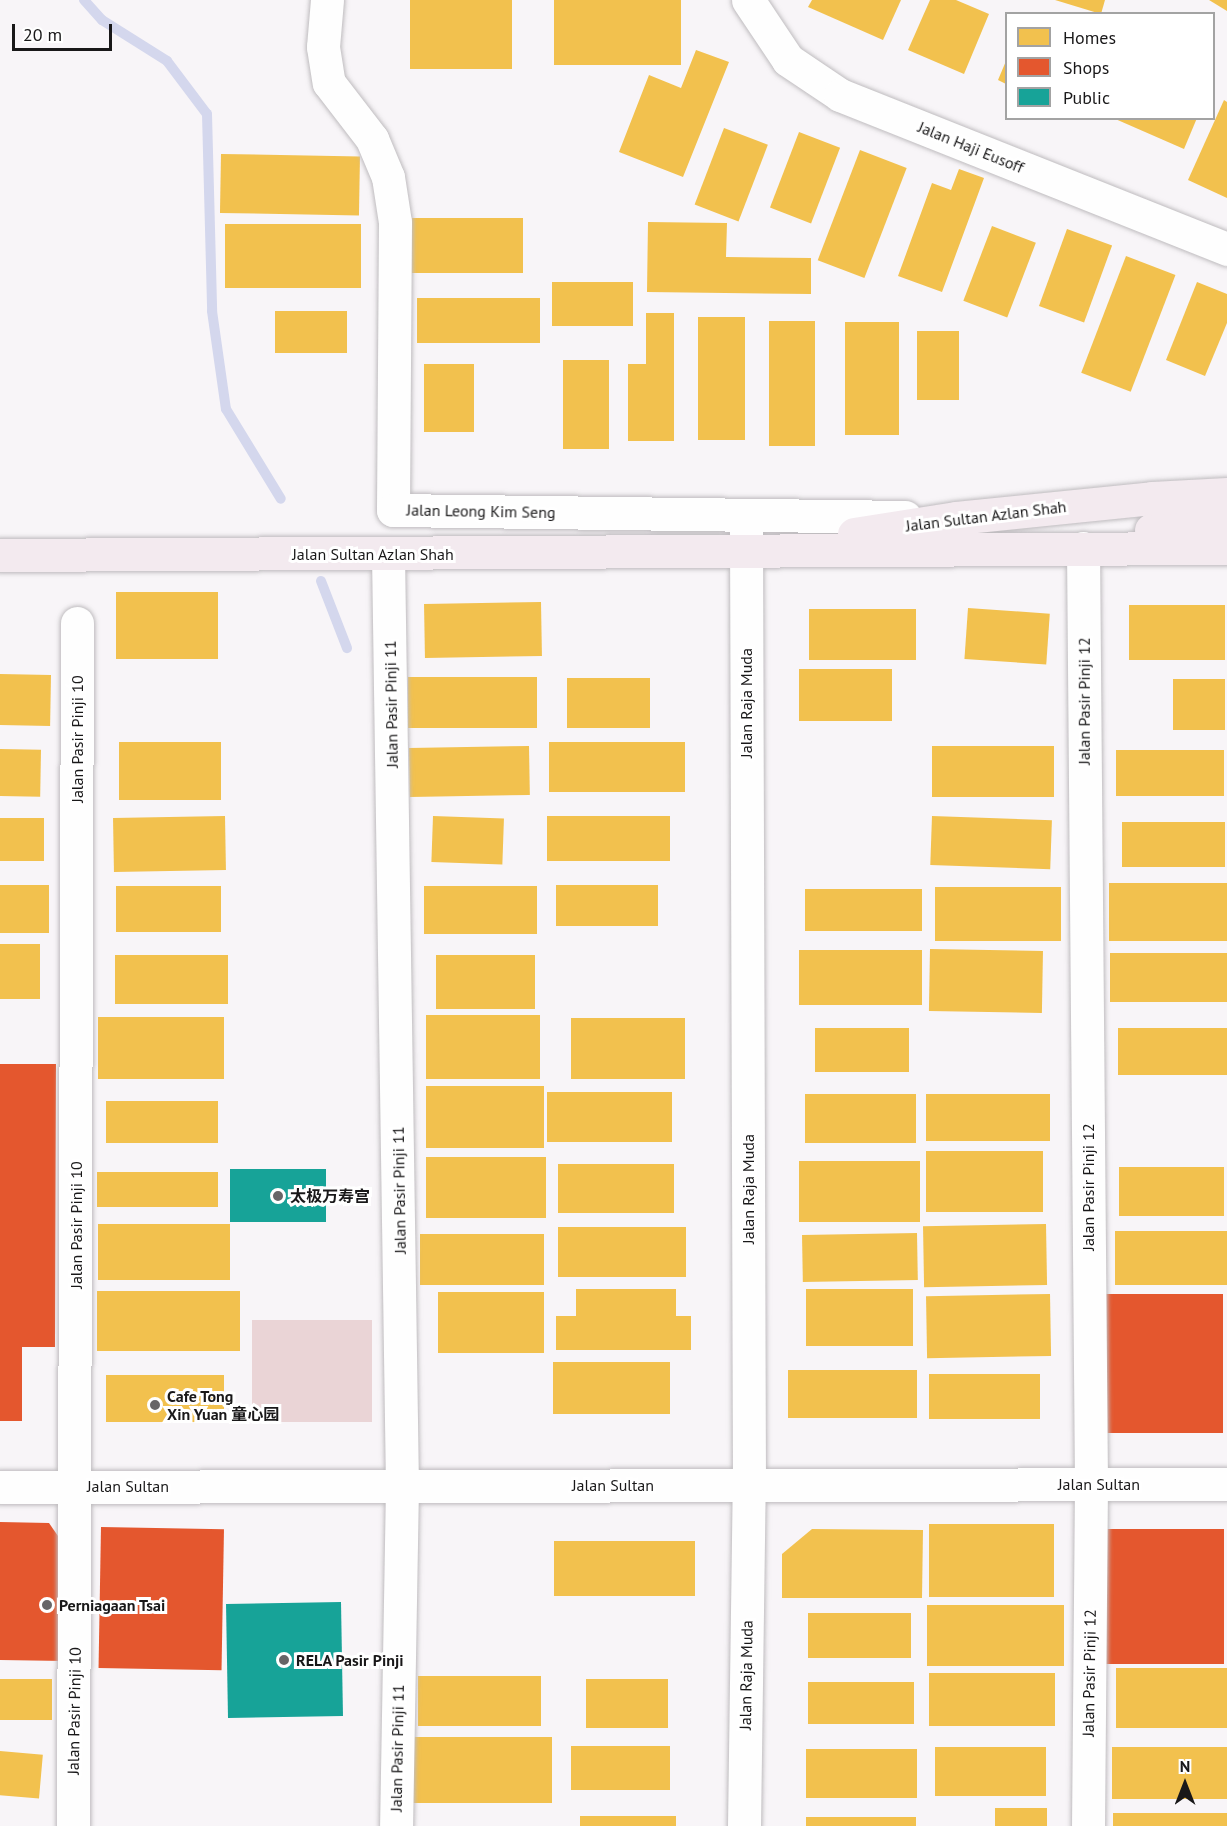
<!DOCTYPE html>
<meta charset="utf-8">
<style>
body{margin:0}
#map{position:relative;width:1227px;height:1826px;overflow:hidden;background:#f8f5f8;font-family:"PT Sans","Noto Sans SC",sans-serif}
div>[style]{position:absolute}
.green>*{inset:0;background:#ead4d6;transform-origin:0 0}
.homes>*{inset:0;background:#f2c14e;transform-origin:0 0}
.shops>*{inset:0;background:#e4572e;transform-origin:0 0}
.public>*{inset:0;background:#17a398;transform-origin:0 0}
.stream>*{height:10px;margin:-5px;padding:0 5px;transform-origin:5px;border-radius:5px;background:#d4d7ed}
.roads{filter:drop-shadow(0 0 2px #bfbcbf) drop-shadow(0 0 2px #bfbcbf)}
.minor>*{height:33px;margin:-16.5px;padding:0 16.5px;transform-origin:16.5px;border-radius:16.5px;background:#fefefe}
.primary>*{height:33px;margin:-16.5px;padding:0 16.5px;transform-origin:16.5px;border-radius:16.5px;background:#f3eaef}
.dots>*{width:16px;height:16px;translate:-50% -50%;box-sizing:border-box;border:3px solid #fff;border-radius:50%}
span{translate:-50% -50%;white-space:nowrap;text-align:center;line-height:1.15;-webkit-text-stroke:6px #fff;paint-order:stroke}
.street-label{font-size:16px;color:#191819}
.poi-label{font-size:16px;color:#191819;font-weight:700}
.left{translate:0 -50%;text-align:left}
.legend{position:absolute;left:1005px;top:12px;width:210px;height:108px;box-sizing:border-box;background:#fff;border:2px solid #a3a3a3;margin:0;padding:8px 10px;list-style:none;font-size:18px;color:#191819}
.legend li{display:flex;align-items:center;gap:12px;height:30px}
.legend b{width:30px;border:2px solid #a3a3a3}
.north{position:absolute;left:1155px;top:1754px;width:60px;height:60px;-webkit-text-stroke:4px #fff;paint-order:stroke;rotate:0deg;font-size:16px;font-weight:700;line-height:24px;text-align:center;color:#191819}
.north::after{content:'';display:block;margin:auto;width:21px;height:27px;background:#191819;clip-path:polygon(50% 0,100% 100%,50% 72%,0 100%)}
.scale{position:absolute;left:12px;top:24px;width:100px;height:27px;box-sizing:border-box;border:3px solid #191819;border-top:0;padding-left:8px;font-size:18px;line-height:21px;white-space:nowrap;color:#191819;-webkit-text-stroke:4px #fff;paint-order:stroke}
</style>
<div id="map">
<div class="green">
<i style="left:252px;top:1320px;width:120px;height:102px"></i>
</div>
<div class="homes">
<i style="left:410px;top:0;width:102px;height:69px"></i>
<i style="left:554px;top:0;width:127px;height:65px"></i>
<i style="clip-path:polygon(812px 0,901px 0,883px 40px,808px 7px)"></i>
<i style="clip-path:polygon(930px 0,956px 0,989px 14px,964px 74px,908px 50px)"></i>
<i style="clip-path:polygon(1055px 0,1105px 0,1101px 14px)"></i>
<i style="clip-path:polygon(1209px 0,1227px 0,1227px 11px)"></i>
<i style="clip-path:polygon(696px 50px,729px 62px,683px 177px,619px 152px,649px 75px,681px 88px)"></i>
<i style="clip-path:polygon(1006px 61px,1006px 84px,998px 80px)"></i>
<i style="clip-path:polygon(1224px 100px,1227px 102px,1227px 198px,1188px 180px)"></i>
<i style="clip-path:polygon(1113px 118px,1197px 118px,1184px 149px)"></i>
<i style="left:724px;top:128px;width:47px;height:82px;rotate:21deg"></i>
<i style="left:799px;top:132px;width:44px;height:81px;rotate:21deg"></i>
<i style="left:860px;top:150px;width:50px;height:118px;rotate:21deg"></i>
<i style="left:221px;top:154px;width:139px;height:59px;rotate:1deg"></i>
<i style="clip-path:polygon(959px 169px,984px 178px,942px 292px,898px 276px,932px 183px,951px 190px)"></i>
<i style="left:409px;top:218px;width:114px;height:55px"></i>
<i style="clip-path:polygon(648px 222px,727px 223px,726px 257px,811px 258px,811px 294px,647px 292px)"></i>
<i style="left:225px;top:224px;width:136px;height:64px"></i>
<i style="left:992px;top:226px;width:47px;height:80px;rotate:21deg"></i>
<i style="left:1067px;top:229px;width:48px;height:82px;rotate:20deg"></i>
<i style="left:1126px;top:256px;width:53px;height:125px;rotate:21deg"></i>
<i style="left:552px;top:282px;width:81px;height:44px"></i>
<i style="clip-path:polygon(1197px 282px,1227px 294px,1227px 323px,1205px 376px,1166px 360px)"></i>
<i style="left:417px;top:298px;width:123px;height:45px"></i>
<i style="left:275px;top:311px;width:72px;height:42px"></i>
<i style="clip-path:polygon(646px 313px,674px 313px,674px 441px,628px 441px,628px 364px,646px 364px)"></i>
<i style="left:698px;top:317px;width:47px;height:123px"></i>
<i style="left:769px;top:321px;width:46px;height:125px"></i>
<i style="left:845px;top:322px;width:54px;height:113px"></i>
<i style="left:917px;top:331px;width:42px;height:69px"></i>
<i style="left:563px;top:360px;width:46px;height:89px"></i>
<i style="left:424px;top:364px;width:50px;height:68px"></i>
<i style="left:116px;top:592px;width:102px;height:67px"></i>
<i style="left:541px;top:602px;width:54px;height:117px;rotate:89deg"></i>
<i style="left:1129px;top:605px;width:96px;height:55px"></i>
<i style="left:968px;top:608px;width:82px;height:51px;rotate:4deg"></i>
<i style="left:809px;top:609px;width:107px;height:51px"></i>
<i style="left:799px;top:669px;width:93px;height:52px"></i>
<i style="left:0;top:674px;width:51px;height:51px;rotate:1deg"></i>
<i style="left:537px;top:677px;width:51px;height:129px;rotate:90deg"></i>
<i style="left:567px;top:678px;width:83px;height:50px"></i>
<i style="left:1173px;top:679px;width:52px;height:51px"></i>
<i style="left:119px;top:742px;width:102px;height:58px"></i>
<i style="left:549px;top:742px;width:136px;height:50px"></i>
<i style="left:529px;top:746px;width:49px;height:120px;rotate:89deg"></i>
<i style="left:932px;top:746px;width:122px;height:51px"></i>
<i style="left:0;top:749px;width:41px;height:47px;rotate:1deg"></i>
<i style="left:1116px;top:750px;width:108px;height:46px"></i>
<i style="left:225px;top:816px;width:54px;height:112px;rotate:89deg"></i>
<i style="left:433px;top:816px;width:71px;height:46px;rotate:2deg"></i>
<i style="left:547px;top:816px;width:123px;height:45px"></i>
<i style="left:932px;top:816px;width:120px;height:49px;rotate:2deg"></i>
<i style="left:0;top:818px;width:44px;height:43px"></i>
<i style="left:1122px;top:822px;width:103px;height:45px"></i>
<i style="left:1227px;top:883px;width:58px;height:118px;rotate:90deg"></i>
<i style="left:0;top:885px;width:49px;height:48px"></i>
<i style="left:556px;top:885px;width:102px;height:41px"></i>
<i style="left:116px;top:886px;width:105px;height:46px"></i>
<i style="left:424px;top:886px;width:113px;height:48px"></i>
<i style="left:935px;top:887px;width:126px;height:54px"></i>
<i style="left:805px;top:889px;width:117px;height:42px"></i>
<i style="left:0;top:944px;width:40px;height:55px"></i>
<i style="left:930px;top:949px;width:113px;height:62px;rotate:1deg"></i>
<i style="left:799px;top:950px;width:123px;height:55px"></i>
<i style="left:1110px;top:953px;width:117px;height:49px"></i>
<i style="left:115px;top:955px;width:113px;height:49px"></i>
<i style="left:436px;top:955px;width:99px;height:54px"></i>
<i style="left:426px;top:1015px;width:114px;height:64px"></i>
<i style="left:98px;top:1017px;width:126px;height:62px"></i>
<i style="left:571px;top:1018px;width:114px;height:61px"></i>
<i style="left:815px;top:1028px;width:94px;height:44px"></i>
<i style="left:1227px;top:1028px;width:47px;height:109px;rotate:90deg"></i>
<i style="left:426px;top:1086px;width:118px;height:62px"></i>
<i style="left:547px;top:1092px;width:125px;height:50px"></i>
<i style="left:805px;top:1094px;width:111px;height:49px"></i>
<i style="left:926px;top:1094px;width:124px;height:47px"></i>
<i style="left:106px;top:1101px;width:112px;height:42px"></i>
<i style="left:926px;top:1151px;width:117px;height:61px"></i>
<i style="left:426px;top:1157px;width:120px;height:61px"></i>
<i style="left:799px;top:1161px;width:121px;height:61px"></i>
<i style="left:558px;top:1164px;width:116px;height:49px"></i>
<i style="left:1119px;top:1167px;width:105px;height:49px"></i>
<i style="left:97px;top:1172px;width:121px;height:35px"></i>
<i style="left:98px;top:1224px;width:132px;height:56px"></i>
<i style="left:1046px;top:1224px;width:61px;height:123px;rotate:89deg"></i>
<i style="left:558px;top:1227px;width:128px;height:50px"></i>
<i style="left:1115px;top:1231px;width:112px;height:54px"></i>
<i style="left:917px;top:1233px;width:47px;height:115px;rotate:89deg"></i>
<i style="left:420px;top:1234px;width:124px;height:51px"></i>
<i style="clip-path:polygon(576px 1289px,676px 1289px,676px 1316px,691px 1316px,691px 1350px,556px 1350px,556px 1316px,576px 1316px)"></i>
<i style="left:806px;top:1289px;width:107px;height:57px"></i>
<i style="left:97px;top:1291px;width:143px;height:60px"></i>
<i style="left:438px;top:1292px;width:106px;height:61px"></i>
<i style="left:1050px;top:1294px;width:62px;height:124px;rotate:89deg"></i>
<i style="left:553px;top:1362px;width:117px;height:52px"></i>
<i style="left:917px;top:1370px;width:48px;height:129px;rotate:90deg"></i>
<i style="left:929px;top:1374px;width:111px;height:45px"></i>
<i style="left:106px;top:1375px;width:118px;height:47px"></i>
<i style="left:929px;top:1524px;width:125px;height:73px"></i>
<i style="clip-path:polygon(812px 1529px,923px 1530px,922px 1598px,782px 1598px,782px 1554px)"></i>
<i style="left:554px;top:1541px;width:141px;height:55px"></i>
<i style="left:927px;top:1605px;width:137px;height:61px"></i>
<i style="left:808px;top:1613px;width:103px;height:45px"></i>
<i style="left:1116px;top:1668px;width:111px;height:60px"></i>
<i style="left:929px;top:1673px;width:126px;height:53px"></i>
<i style="left:418px;top:1676px;width:123px;height:50px"></i>
<i style="left:0;top:1679px;width:52px;height:41px"></i>
<i style="left:586px;top:1679px;width:82px;height:49px"></i>
<i style="left:808px;top:1682px;width:106px;height:42px"></i>
<i style="left:409px;top:1737px;width:143px;height:66px"></i>
<i style="left:571px;top:1746px;width:99px;height:44px"></i>
<i style="left:935px;top:1747px;width:111px;height:49px"></i>
<i style="left:1112px;top:1747px;width:115px;height:52px"></i>
<i style="left:806px;top:1749px;width:111px;height:49px"></i>
<i style="left:0;top:1751px;width:43px;height:44px;rotate:5deg"></i>
<i style="left:995px;top:1808px;width:52px;height:18px"></i>
<i style="left:1113px;top:1813px;width:114px;height:13px"></i>
<i style="left:580px;top:1816px;width:96px;height:10px"></i>
<i style="left:806px;top:1817px;width:110px;height:9px"></i>
</div>
<div class="shops">
<i style="clip-path:polygon(0 1064px,56px 1064px,55px 1347px,22px 1347px,22px 1421px,0 1421px)"></i>
<i style="left:1098px;top:1294px;width:125px;height:139px"></i>
<i style="clip-path:polygon(0 1522px,49px 1523px,67px 1549px,65px 1661px,0 1660px)"></i>
<i style="left:101px;top:1527px;width:123px;height:141px;rotate:1deg"></i>
<i style="left:1098px;top:1529px;width:126px;height:135px"></i>
</div>
<div class="public">
<i style="left:230px;top:1169px;width:96px;height:53px"></i>
<i style="left:341px;top:1602px;width:114px;height:115px;rotate:89deg"></i>
</div>
<div class="stream">
<i style="left:84px;top:0;width:27px;rotate:48deg"></i>
<i style="left:102px;top:20px;width:77px;rotate:32.2deg"></i>
<i style="left:167px;top:61px;width:66px;rotate:53deg"></i>
<i style="left:207px;top:114px;width:197px;rotate:88.5deg"></i>
<i style="left:212px;top:311px;width:99px;rotate:81.9deg"></i>
<i style="left:226px;top:409px;width:105px;rotate:58.6deg"></i>
<i style="left:321px;top:581px;width:72px;rotate:68.8deg"></i>
</div>
<div class="roads">
<div class="minor">
<i style="left:327px;top:0;width:47px;rotate:94.9deg"></i>
<i style="left:323px;top:47px;width:36px;rotate:81deg"></i>
<i style="left:329px;top:83px;width:71px;rotate:52.5deg"></i>
<i style="left:372px;top:139px;width:41px;rotate:67.2deg"></i>
<i style="left:388px;top:177px;width:46px;rotate:81.2deg"></i>
<i style="left:395px;top:222px;width:288px;rotate:90.4deg"></i>
<i style="left:393px;top:510px;width:512px;rotate:0.78deg"></i>
<i style="left:748px;top:0;width:72px;rotate:56.3deg"></i>
<i style="left:788px;top:60px;width:63px;rotate:33.9deg"></i>
<i style="left:840px;top:95px;width:417px;rotate:21.7deg"></i>
<i style="left:1083px;top:548px;width:936px;rotate:89.51deg"></i>
<i style="left:1091px;top:1484px;width:342px;rotate:90.5deg"></i>
<i style="left:388px;top:554px;width:932px;rotate:89.14deg"></i>
<i style="left:402px;top:1486px;width:340px;rotate:91deg"></i>
<i style="left:0;top:1487px;width:1227px;rotate:-0.14deg"></i>
<i style="left:73px;top:1826px;width:1203px;rotate:-89.81deg"></i>
<i style="left:744px;top:1826px;width:341px;rotate:-89.2deg"></i>
<i style="left:749px;top:1485px;width:970px;rotate:-90.18deg"></i>
</div>
<div class="primary">
<i style="left:1151px;top:530px;width:76px;rotate:-6deg"></i>
<i style="left:854px;top:534px;width:103px;rotate:-8.9deg"></i>
<i style="left:956px;top:518px;width:197px;rotate:-5.8deg"></i>
<i style="left:1152px;top:498px;width:75px;rotate:-3.1deg"></i>
<i style="left:0;top:555px;width:1227px;rotate:-0.33deg"></i>
</div>
</div>
<div class="dots">
<i style="left:278px;top:1196px;background:#676567"></i>
<i style="left:155px;top:1405px;background:#676567"></i>
<i style="left:47px;top:1605px;background:#676567"></i>
<i style="left:284px;top:1660px;background:#676567"></i>
</div>
<div class="street-label">
<span style="left:971px;top:147px;rotate:22deg">Jalan Haji Eusoff</span>
<span style="left:481px;top:511px;rotate:1deg">Jalan Leong Kim Seng</span>
<span style="left:986px;top:516px;rotate:-7deg">Jalan Sultan Azlan Shah</span>
<span style="left:373px;top:554px">Jalan Sultan Azlan Shah</span>
<span style="left:1084px;top:701px;rotate:-90deg">Jalan Pasir Pinji 12</span>
<span style="left:746px;top:703px;rotate:-90deg">Jalan Raja Muda</span>
<span style="left:391px;top:704px;rotate:-91deg">Jalan Pasir Pinji 11</span>
<span style="left:77px;top:739px;rotate:-90deg">Jalan Pasir Pinji 10</span>
<span style="left:1088px;top:1187px;rotate:-90deg">Jalan Pasir Pinji 12</span>
<span style="left:748px;top:1189px;rotate:-90deg">Jalan Raja Muda</span>
<span style="left:399px;top:1190px;rotate:-91deg">Jalan Pasir Pinji 11</span>
<span style="left:76px;top:1225px;rotate:-90deg">Jalan Pasir Pinji 10</span>
<span style="left:1099px;top:1484px">Jalan Sultan</span>
<span style="left:613px;top:1485px">Jalan Sultan</span>
<span style="left:128px;top:1486px">Jalan Sultan</span>
<span style="left:1089px;top:1673px;rotate:-89deg">Jalan Pasir Pinji 12</span>
<span style="left:746px;top:1675px;rotate:-89deg">Jalan Raja Muda</span>
<span style="left:74px;top:1711px;rotate:-89deg">Jalan Pasir Pinji 10</span>
<span style="left:397px;top:1748px;rotate:-89deg">Jalan Pasir Pinji 11</span>
</div>
<div class="poi-label">
<span class="left" style="left:290px;top:1196px">太极万寿宫</span>
<span class="left" style="left:167px;top:1405px">Cafe Tong<br>Xin Yuan 童心园</span>
<span class="left" style="left:59px;top:1605px">Perniagaan Tsai</span>
<span class="left" style="left:296px;top:1660px">RELA Pasir Pinji</span>
</div>
<ul class="legend">
<li><b style="height:16px;background:#f2c14e"></b>Homes</li>
<li><b style="height:16px;background:#e4572e"></b>Shops</li>
<li><b style="height:16px;background:#17a398"></b>Public</li>
</ul>
<div class="north">N</div>
<div class="scale">20 m</div>
</div>
